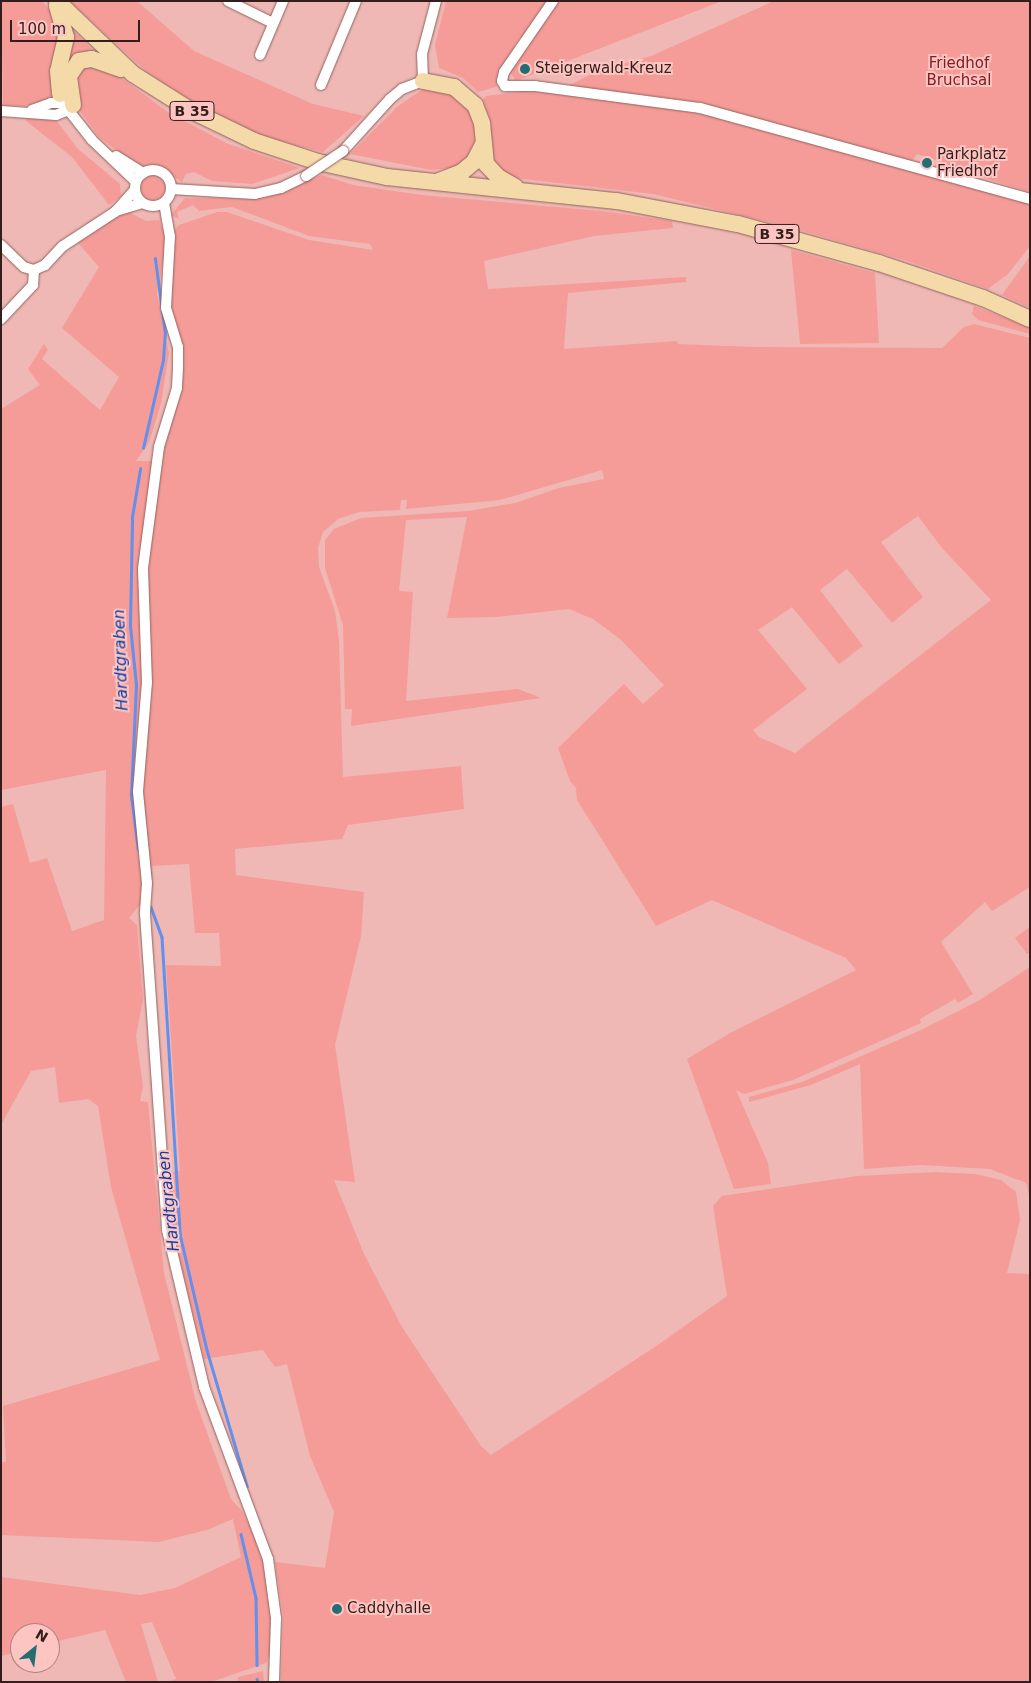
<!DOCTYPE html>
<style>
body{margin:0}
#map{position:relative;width:1031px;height:1683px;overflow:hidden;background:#efb8b4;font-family:"DejaVu Sans",sans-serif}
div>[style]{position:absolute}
.green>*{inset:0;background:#f59c98}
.round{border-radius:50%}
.stream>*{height:2.5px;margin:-1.25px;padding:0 1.25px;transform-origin:1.25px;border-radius:1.25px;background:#6390eb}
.roads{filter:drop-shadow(0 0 1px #93625f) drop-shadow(0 0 1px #93625f)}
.street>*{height:10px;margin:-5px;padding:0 5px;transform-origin:5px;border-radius:5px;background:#fff}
.street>.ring{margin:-5px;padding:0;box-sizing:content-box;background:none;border:10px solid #fff;border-radius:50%}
.primary>*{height:16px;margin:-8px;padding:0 8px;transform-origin:8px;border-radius:8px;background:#f4daa9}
.bridges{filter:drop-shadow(0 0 1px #93625f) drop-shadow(0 0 1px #93625f)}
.street-bridge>*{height:10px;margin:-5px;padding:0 5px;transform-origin:5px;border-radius:5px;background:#fff}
.dots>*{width:14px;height:14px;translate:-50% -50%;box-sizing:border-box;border:2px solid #fdc5c1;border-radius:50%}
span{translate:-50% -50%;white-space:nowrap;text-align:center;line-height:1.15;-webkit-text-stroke:4px #fdc5c1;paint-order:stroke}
.shield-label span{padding:1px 4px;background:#fdc5c1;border:1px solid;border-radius:4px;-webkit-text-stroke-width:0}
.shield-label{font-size:14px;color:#331e1d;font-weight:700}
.park-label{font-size:15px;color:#841b22}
.poi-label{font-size:15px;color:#331e1d}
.left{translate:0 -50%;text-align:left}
.water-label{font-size:16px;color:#0f3ea5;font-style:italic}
.frame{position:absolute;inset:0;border:2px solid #331e1d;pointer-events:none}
.north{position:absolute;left:10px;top:1623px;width:50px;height:50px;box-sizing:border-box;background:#fdc5c1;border:1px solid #ac827f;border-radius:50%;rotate:29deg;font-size:14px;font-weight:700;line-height:20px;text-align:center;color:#331e1d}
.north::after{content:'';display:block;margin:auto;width:18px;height:22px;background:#236e74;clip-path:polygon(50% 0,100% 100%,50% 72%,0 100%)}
.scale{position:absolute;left:10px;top:20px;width:130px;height:22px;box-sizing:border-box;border:2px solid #331e1d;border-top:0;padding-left:6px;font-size:15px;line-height:18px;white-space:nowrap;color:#331e1d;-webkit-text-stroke:4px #fdc5c1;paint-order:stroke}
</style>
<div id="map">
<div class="green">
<i style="clip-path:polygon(1px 1px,42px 1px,59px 21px,53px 94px,45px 101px,23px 106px,3px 105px)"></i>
<i style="clip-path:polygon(69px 1px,137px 1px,194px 51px,313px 104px,364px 116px,323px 152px,264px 137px,195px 103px,148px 73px)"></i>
<i style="clip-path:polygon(446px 1px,549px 1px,523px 38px,520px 37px,514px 46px,517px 47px,501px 67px,496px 87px,478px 92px,463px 78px,439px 68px,435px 45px)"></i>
<i style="clip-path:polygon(558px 1px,722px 1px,516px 81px,510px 72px)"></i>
<i style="clip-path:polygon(774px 1px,1030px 1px,1030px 192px,948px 167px,943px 162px,917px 154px,910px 164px,1030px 202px,1030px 246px,1008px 274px,988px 289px,904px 260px,785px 226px,653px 194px,515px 178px,502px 174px,491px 161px,491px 124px,483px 100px,486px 96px,524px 91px,563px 94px,566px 87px,597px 71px,651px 56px)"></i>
<i style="clip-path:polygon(69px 26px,99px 56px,93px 55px,62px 89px)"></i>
<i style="clip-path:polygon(83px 64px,116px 74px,168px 112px,226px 143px,300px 168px,252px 184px,212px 181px,194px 172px,186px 174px,182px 182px,156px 165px,136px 166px,99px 137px,77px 107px,73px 80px)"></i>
<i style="clip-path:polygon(423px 89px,456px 96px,470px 110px,476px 126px,474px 146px,471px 157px,460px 167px,431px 170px,350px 154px,398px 106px)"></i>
<i style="clip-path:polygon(27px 116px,57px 121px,77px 148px,120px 184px,121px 196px,109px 205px,72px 157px,26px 121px)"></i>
<i style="clip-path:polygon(evenodd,322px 175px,353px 185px,422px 195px,602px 211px,672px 221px,673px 228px,594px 236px,484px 261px,488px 289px,686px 277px,686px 282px,568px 293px,564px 349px,677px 341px,678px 344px,753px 347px,942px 348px,964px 327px,974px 324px,1030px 338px,1030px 887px,992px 911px,985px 902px,941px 942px,973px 994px,958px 1003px,955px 999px,920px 1019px,921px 1023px,793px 1080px,744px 1094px,736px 1090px,768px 1163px,771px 1184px,734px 1189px,687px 1059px,730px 1033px,856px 970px,846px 958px,712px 900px,656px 926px,577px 800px,576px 788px,570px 781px,558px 748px,624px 684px,643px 704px,664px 685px,620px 639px,593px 619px,569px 609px,497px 617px,447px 618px,467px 517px,406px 520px,399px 591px,413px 592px,406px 701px,518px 689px,541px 698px,351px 726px,352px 709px,345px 709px,343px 625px,325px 568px,325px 540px,334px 529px,361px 518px,468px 511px,515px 503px,559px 488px,604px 479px,602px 470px,500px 500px,406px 509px,407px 500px,401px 500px,400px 510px,359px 512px,338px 519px,323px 532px,318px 548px,319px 567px,335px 611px,339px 640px,343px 777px,461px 766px,464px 809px,348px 825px,342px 839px,235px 849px,236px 875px,364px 892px,361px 936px,335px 1045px,355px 1182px,334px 1180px,364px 1254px,402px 1327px,481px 1446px,491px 1455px,662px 1342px,727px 1296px,713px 1206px,722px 1196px,857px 1176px,936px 1172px,975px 1174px,1001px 1180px,1016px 1192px,1020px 1220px,1007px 1273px,1030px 1274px,1030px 1682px,281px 1682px,283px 1615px,275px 1562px,325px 1568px,334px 1512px,310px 1456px,287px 1364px,275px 1367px,263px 1350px,204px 1359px,172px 1229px,167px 1173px,180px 1171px,166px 965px,221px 966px,219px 933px,195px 933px,189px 864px,152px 866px,153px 889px,129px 918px,137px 925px,143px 999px,136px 1036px,143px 1086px,140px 1101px,148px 1102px,164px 1273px,196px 1402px,231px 1499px,242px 1511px,264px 1556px,272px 1591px,270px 1654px,266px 1663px,211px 1682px,167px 1682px,176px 1679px,152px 1622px,141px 1624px,158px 1682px,126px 1682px,105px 1630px,50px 1643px,50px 1633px,20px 1633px,20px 1651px,1px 1656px,1px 1577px,140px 1595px,175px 1588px,241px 1557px,233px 1519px,207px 1530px,159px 1542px,1px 1535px,1px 1462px,6px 1462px,3px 1406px,160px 1360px,111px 1187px,98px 1106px,88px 1099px,59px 1103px,55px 1067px,31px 1071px,1px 1125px,1px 807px,13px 804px,30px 863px,47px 858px,72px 931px,104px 920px,106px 770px,1px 790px,1px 409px,40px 385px,28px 369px,44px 344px,48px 350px,42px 359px,100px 410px,119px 377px,62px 328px,99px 267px,78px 243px,119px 213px,129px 212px,146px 221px,159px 220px,167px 240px,157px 294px,169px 353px,161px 404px,149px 442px,136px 461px,159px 461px,181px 394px,181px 340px,170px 304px,175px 229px,179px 225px,217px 212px,227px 212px,309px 240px,373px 250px,370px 244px,309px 236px,232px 207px,199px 211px,193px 205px,177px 212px,179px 219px,171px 215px,185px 198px,258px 198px,322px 175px,918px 516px,942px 548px,991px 600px,795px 753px,759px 737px,753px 730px,807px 689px,758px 630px,792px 607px,839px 664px,863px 646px,820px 590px,847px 569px,892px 623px,923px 597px,881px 542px,918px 516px)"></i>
<i class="round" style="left:141px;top:176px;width:24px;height:24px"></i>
<i style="clip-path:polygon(791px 250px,875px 273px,879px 343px,800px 344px)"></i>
<i style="clip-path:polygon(1030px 256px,1030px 308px,1002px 295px)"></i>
<i style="clip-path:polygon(974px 306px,1030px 328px,1030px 334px,978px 320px,972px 314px)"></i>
<i style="clip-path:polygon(1030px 927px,1030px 952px,1027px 954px,1015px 938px)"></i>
<i style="clip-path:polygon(1030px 967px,1030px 1199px,1026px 1183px,990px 1169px,920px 1165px,864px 1169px,860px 1064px,811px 1085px,749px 1102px,749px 1097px,802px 1082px,921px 1030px,978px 1001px)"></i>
<i style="clip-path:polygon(263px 1671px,264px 1682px,238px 1682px,238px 1677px)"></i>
</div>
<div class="stream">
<i style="left:143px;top:448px;width:90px;rotate:-77.2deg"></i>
<i style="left:163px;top:360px;width:26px;rotate:-86deg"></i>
<i style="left:165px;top:334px;width:76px;rotate:-97.6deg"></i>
<i style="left:138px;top:850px;width:55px;rotate:-97.3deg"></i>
<i style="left:131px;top:795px;width:110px;rotate:-87.4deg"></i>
<i style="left:136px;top:685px;width:59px;rotate:-95.8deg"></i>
<i style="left:130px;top:626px;width:109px;rotate:-88.9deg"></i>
<i style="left:132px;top:517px;width:49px;rotate:-80.5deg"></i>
<i style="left:151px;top:907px;width:32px;rotate:70deg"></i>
<i style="left:162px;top:937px;width:298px;rotate:86.5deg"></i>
<i style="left:180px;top:1234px;width:119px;rotate:76.9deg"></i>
<i style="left:207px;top:1350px;width:142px;rotate:73.6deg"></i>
<i style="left:241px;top:1534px;width:66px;rotate:76.8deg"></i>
<i style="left:256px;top:1598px;width:67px;rotate:89.1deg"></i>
<i style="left:257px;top:1679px;width:3px;rotate:72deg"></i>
</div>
<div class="roads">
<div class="street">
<i style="left:228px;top:1px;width:50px;rotate:26.1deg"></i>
<i style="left:553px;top:1px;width:86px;rotate:124.6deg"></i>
<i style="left:504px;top:72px;width:9px;rotate:103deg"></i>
<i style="left:502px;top:81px;width:6px;rotate:59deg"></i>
<i style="left:505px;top:86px;width:30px"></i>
<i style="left:535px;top:86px;width:166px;rotate:7.6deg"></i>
<i style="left:700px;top:108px;width:342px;rotate:15.4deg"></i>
<i style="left:260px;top:55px;width:59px;rotate:-66.9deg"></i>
<i style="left:321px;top:85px;width:91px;rotate:-67.4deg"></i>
<i style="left:62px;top:102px;width:48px;rotate:51.7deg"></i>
<i style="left:92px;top:140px;width:59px;rotate:43.6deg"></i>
<i style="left:32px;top:110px;width:20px;rotate:-20deg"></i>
<i style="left:51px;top:103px;width:16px"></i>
<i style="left:1px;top:111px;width:55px;rotate:4.2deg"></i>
<i style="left:56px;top:115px;width:16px;rotate:-22deg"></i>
<i style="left:343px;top:151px;width:70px;rotate:-47.9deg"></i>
<i style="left:390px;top:99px;width:16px;rotate:-40deg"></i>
<i style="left:402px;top:89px;width:22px;rotate:-21deg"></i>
<i style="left:423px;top:81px;width:27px;rotate:-92deg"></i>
<i style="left:422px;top:54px;width:55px;rotate:-75.2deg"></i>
<i style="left:116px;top:156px;width:32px;rotate:32deg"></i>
<i class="ring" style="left:135px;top:170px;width:26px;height:26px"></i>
<i style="left:171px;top:189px;width:84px;rotate:3.4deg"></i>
<i style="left:255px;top:194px;width:27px;rotate:-13deg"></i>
<i style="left:281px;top:188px;width:28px;rotate:-26deg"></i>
<i style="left:164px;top:203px;width:34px;rotate:80deg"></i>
<i style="left:170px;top:236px;width:72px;rotate:93.2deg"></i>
<i style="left:166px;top:308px;width:41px;rotate:72.9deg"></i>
<i style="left:178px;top:347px;width:21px;rotate:90deg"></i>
<i style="left:178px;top:368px;width:20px;rotate:93deg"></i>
<i style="left:177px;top:388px;width:62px;rotate:107deg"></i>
<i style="left:159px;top:447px;width:123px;rotate:97.5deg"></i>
<i style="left:143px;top:569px;width:113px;rotate:88deg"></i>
<i style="left:147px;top:682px;width:110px;rotate:94.7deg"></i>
<i style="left:138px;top:792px;width:91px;rotate:84.4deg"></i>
<i style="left:147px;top:883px;width:31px;rotate:94deg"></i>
<i style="left:145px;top:914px;width:317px;rotate:86deg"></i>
<i style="left:167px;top:1230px;width:161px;rotate:76.7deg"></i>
<i style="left:204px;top:1387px;width:184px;rotate:69.6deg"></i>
<i style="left:268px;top:1559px;width:60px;rotate:82.3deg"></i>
<i style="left:276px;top:1618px;width:64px;rotate:91.8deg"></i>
<i style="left:116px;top:211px;width:27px;rotate:-17deg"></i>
<i style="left:1px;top:245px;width:32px;rotate:44deg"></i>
<i style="left:24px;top:267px;width:10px;rotate:17deg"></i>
<i style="left:34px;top:270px;width:12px;rotate:-24deg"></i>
<i style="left:45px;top:265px;width:26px;rotate:-47deg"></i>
<i style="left:63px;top:246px;width:62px;rotate:-33.2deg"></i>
<i style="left:115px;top:212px;width:28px;rotate:-48deg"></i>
<i style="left:1px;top:319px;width:47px;rotate:-46.7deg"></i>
<i style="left:33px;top:285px;width:15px;rotate:-86deg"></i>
</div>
<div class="primary">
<i style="left:57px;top:1px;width:105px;rotate:43.8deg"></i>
<i style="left:133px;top:74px;width:67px;rotate:32.3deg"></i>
<i style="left:190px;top:110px;width:71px;rotate:25.8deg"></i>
<i style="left:254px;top:141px;width:67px;rotate:18.2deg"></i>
<i style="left:318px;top:162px;width:71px;rotate:12.3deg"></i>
<i style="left:387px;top:177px;width:231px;rotate:6deg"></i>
<i style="left:617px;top:201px;width:123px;rotate:10.8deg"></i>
<i style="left:738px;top:224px;width:146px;rotate:15.5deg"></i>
<i style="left:879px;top:263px;width:110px;rotate:18.6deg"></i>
<i style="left:983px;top:298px;width:51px;rotate:24.1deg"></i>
<i style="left:57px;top:6px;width:32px;rotate:74deg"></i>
<i style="left:66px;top:37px;width:35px;rotate:103deg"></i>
<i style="left:58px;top:71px;width:23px;rotate:85deg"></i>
<i style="left:423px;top:81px;width:32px;rotate:11deg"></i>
<i style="left:454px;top:87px;width:28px;rotate:41deg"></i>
<i style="left:475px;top:105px;width:19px;rotate:69deg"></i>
<i style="left:482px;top:123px;width:41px;rotate:84.4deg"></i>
<i style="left:486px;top:164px;width:18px;rotate:47deg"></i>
<i style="left:498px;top:177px;width:20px;rotate:30deg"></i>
<i style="left:73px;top:105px;width:29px;rotate:-98deg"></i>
<i style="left:69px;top:76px;width:18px;rotate:-56deg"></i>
<i style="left:79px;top:61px;width:13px;rotate:-9deg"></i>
<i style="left:92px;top:59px;width:31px;rotate:19deg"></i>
<i style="left:439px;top:181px;width:25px;rotate:-21deg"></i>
<i style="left:462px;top:172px;width:16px;rotate:-40deg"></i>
<i style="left:474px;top:162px;width:18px;rotate:-63deg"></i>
</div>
</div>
<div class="bridges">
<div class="street-bridge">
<i style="left:306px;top:176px;width:45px;rotate:-34deg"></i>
</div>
</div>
<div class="dots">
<i style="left:525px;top:69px;background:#236e74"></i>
<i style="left:927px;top:163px;background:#236e74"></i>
<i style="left:337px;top:1609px;background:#236e74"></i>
</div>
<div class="shield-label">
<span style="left:192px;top:111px">B 35</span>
<span style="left:777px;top:234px">B 35</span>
</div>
<div class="park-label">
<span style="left:959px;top:72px">Friedhof<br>Bruchsal</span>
</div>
<div class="poi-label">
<span class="left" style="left:535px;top:69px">Steigerwald-Kreuz</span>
<span class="left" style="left:937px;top:163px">Parkplatz<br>Friedhof</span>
<span class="left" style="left:347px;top:1609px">Caddyhalle</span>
</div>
<div class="water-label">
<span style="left:121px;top:660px;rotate:-92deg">Hardtgraben</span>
<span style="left:169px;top:1201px;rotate:-96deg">Hardtgraben</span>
</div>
<div class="frame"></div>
<div class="north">N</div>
<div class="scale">100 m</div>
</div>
